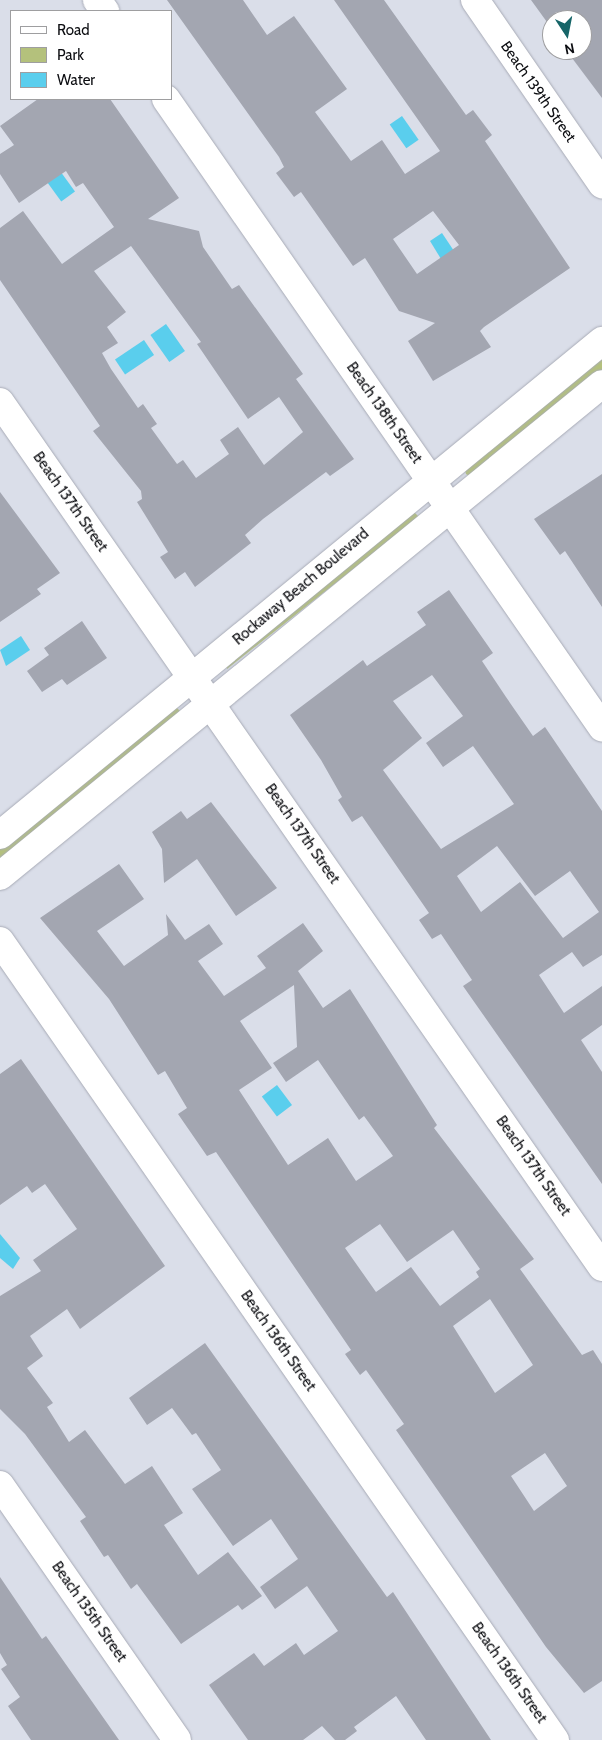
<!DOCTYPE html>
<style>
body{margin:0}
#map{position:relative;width:602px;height:1740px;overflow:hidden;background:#dadee9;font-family:Cabin,sans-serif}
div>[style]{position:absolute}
.green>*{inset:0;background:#b4c17c}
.water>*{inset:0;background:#5aceed;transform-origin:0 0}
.building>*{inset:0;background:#a3a6b1}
.roads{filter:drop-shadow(0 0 1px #a8abb6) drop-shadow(0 0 1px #a8abb6)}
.minor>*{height:28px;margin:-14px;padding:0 14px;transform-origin:14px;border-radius:14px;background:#fff}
.tertiary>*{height:28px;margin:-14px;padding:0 14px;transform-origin:14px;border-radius:14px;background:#fff}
span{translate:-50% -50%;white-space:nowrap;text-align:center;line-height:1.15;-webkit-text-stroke:4.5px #fff;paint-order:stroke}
.street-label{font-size:15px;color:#0c0d11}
.legend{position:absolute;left:10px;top:10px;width:162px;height:90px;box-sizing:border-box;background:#fff;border:1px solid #9e9ea0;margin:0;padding:6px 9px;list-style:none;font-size:15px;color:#0c0d11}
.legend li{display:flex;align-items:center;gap:10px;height:25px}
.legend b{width:25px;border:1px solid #9e9ea0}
.north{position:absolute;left:542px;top:10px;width:50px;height:50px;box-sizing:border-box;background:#fff;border:1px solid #9e9ea0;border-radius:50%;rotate:169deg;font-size:14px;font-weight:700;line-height:20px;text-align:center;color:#0c0d11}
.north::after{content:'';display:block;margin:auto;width:18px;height:22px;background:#166568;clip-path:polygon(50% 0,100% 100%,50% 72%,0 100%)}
</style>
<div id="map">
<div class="green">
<i style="clip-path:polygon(602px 355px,602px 372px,469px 476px,466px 474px,465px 470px)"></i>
<i style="clip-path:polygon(414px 512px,419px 517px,227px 669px,226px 666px)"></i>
<i style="clip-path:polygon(176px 707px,181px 712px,0 865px,0 847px)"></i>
</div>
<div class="water">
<i style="left:402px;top:116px;width:29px;height:15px;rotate:55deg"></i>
<i style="left:55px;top:164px;width:34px;height:17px;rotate:54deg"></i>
<i style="clip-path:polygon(442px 233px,458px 257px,441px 259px,430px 241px)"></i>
<i style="left:166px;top:324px;width:33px;height:19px;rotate:55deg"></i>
<i style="left:144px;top:340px;width:18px;height:35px;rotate:56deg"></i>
<i style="clip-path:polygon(21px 636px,30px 650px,6px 666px,0 650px)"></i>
<i style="left:277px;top:1085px;width:25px;height:19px;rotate:53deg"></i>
<i style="clip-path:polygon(0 1234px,20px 1258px,13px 1269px,0 1258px)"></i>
</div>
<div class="building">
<i style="clip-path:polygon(evenodd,167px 0,243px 0,267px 35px,294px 16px,347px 89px,315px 112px,351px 161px,382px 140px,405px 174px,440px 151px,334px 0,384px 0,466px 115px,473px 110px,492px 135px,485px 141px,570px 268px,484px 327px,480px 331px,491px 347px,433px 381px,408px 341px,435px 323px,399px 311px,365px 258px,353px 266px,301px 192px,294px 197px,276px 173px,284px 167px,279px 157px,167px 0,433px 211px,459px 245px,417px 274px,393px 239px,433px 211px)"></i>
<i style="clip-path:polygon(531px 0,602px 0,602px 98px,566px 50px,582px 50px,582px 20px,552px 20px,552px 29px)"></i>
<i style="clip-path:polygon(evenodd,38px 99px,110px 99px,179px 198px,148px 219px,199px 231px,203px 247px,232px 289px,239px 285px,303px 374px,296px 379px,354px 459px,330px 476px,326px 472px,263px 519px,245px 535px,251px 543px,195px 587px,185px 572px,175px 579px,160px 557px,168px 552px,137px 502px,142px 499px,141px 491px,93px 431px,100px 426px,0 280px,0 228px,23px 211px,62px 264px,114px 227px,83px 183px,76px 187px,66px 171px,19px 203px,0 174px,0 154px,14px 145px,0 126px,38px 99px,131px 246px,201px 342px,197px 344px,248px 419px,279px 397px,303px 432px,264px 465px,238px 427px,220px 440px,229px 454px,196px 478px,183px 460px,177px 464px,151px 428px,157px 424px,143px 404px,138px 408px,111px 369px,102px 353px,118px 343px,107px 327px,126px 312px,94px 271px,131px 246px)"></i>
<i style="clip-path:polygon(602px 474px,602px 607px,565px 551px,560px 555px,534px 519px)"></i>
<i style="clip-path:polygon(0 492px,60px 573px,37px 589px,41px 594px,0 622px)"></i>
<i style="clip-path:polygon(evenodd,449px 590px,493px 653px,482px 661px,506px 697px,533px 736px,545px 727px,602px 811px,602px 955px,583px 967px,572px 952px,539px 975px,564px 1013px,602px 986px,602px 1025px,581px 1040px,602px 1072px,602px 1184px,463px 986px,472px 980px,441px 934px,432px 939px,419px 920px,429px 913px,362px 816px,352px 822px,338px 800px,342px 797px,321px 760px,290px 715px,363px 660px,367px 666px,426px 625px,417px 612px,449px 590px,432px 675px,463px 716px,426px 743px,443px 767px,473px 746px,514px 804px,441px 849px,383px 770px,422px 738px,393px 701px,432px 675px,449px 590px,497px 846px,535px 896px,570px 871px,599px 912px,563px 938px,520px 882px,481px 912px,457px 876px,497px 846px)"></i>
<i style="clip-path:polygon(82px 621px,107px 658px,67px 685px,62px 679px,42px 692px,27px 671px,49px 655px,44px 648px)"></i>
<i style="clip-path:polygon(211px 802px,277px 888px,236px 916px,197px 859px,164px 883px,162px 849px,152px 832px,181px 811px,187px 819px)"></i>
<i style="clip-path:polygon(evenodd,119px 864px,144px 899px,97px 931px,124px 966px,168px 935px,166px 914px,185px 940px,209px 924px,223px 944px,198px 961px,224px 996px,266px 968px,257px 956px,303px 923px,323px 951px,298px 971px,323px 1008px,350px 989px,437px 1125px,434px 1128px,534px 1259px,520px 1269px,582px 1355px,593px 1350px,602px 1364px,602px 1681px,584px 1693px,546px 1647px,396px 1430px,404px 1424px,366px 1370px,360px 1375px,345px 1354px,351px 1350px,216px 1152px,207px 1156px,178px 1114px,187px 1108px,165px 1071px,158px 1075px,109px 999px,40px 918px,119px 864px,294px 985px,297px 1047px,273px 1063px,286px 1082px,318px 1060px,359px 1120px,364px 1116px,393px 1156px,356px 1181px,328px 1138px,288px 1165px,239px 1090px,272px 1068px,240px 1021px,294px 985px,119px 864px,380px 1224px,407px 1262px,453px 1230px,480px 1269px,476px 1272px,479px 1277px,440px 1306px,411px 1267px,376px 1292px,345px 1248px,380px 1224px,119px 864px,490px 1299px,533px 1365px,495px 1393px,453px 1326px,490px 1299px,119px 864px,545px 1453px,567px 1486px,534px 1511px,511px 1476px,545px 1453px)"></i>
<i style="clip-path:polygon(21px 1059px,165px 1266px,80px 1329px,67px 1309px,30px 1336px,43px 1356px,27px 1368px,53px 1403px,47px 1407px,69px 1442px,85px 1430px,125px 1484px,152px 1466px,183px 1513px,164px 1525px,198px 1575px,228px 1552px,262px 1596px,242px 1610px,238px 1605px,181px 1644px,137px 1584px,131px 1589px,108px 1555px,104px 1557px,80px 1521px,86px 1517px,25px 1434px,0 1409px,0 1296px,41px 1271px,33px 1260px,77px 1229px,45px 1184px,32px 1193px,27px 1186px,0 1205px,0 1074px)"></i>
<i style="clip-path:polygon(205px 1343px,387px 1597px,393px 1592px,491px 1740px,426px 1740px,396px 1696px,354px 1727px,357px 1731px,345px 1740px,335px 1740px,322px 1726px,303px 1740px,248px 1740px,209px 1685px,254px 1653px,264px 1666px,296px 1643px,304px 1655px,338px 1631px,307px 1586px,275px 1609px,260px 1587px,298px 1559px,271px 1519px,233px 1546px,192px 1489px,221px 1470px,196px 1433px,192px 1435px,172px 1408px,147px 1425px,129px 1398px)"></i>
<i style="clip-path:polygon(0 1577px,42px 1639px,46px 1636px,119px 1740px,31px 1740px,8px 1706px,20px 1697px,1px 1669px,7px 1665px,0 1653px)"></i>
</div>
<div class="roads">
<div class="minor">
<i style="left:97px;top:0;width:14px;rotate:54deg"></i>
<i style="left:475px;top:0;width:224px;rotate:55.4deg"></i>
<i style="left:166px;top:99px;width:765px;rotate:55.23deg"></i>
<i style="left:0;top:402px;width:1054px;rotate:55.16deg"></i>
<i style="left:0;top:941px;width:973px;rotate:55.22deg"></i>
<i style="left:0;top:1485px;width:310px;rotate:55.2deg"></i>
</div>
<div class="tertiary">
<i style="left:0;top:835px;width:779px;rotate:-39.37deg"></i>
<i style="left:0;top:876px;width:777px;rotate:-39.26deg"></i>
</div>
</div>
<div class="street-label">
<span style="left:538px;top:92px;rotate:55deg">Beach 139th Street</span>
<span style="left:384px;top:413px;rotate:55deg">Beach 138th Street</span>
<span style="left:70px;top:502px;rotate:55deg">Beach 137th Street</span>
<span style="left:301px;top:587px;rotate:-40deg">Rockaway Beach Boulevard</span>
<span style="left:302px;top:834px;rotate:55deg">Beach 137th Street</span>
<span style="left:533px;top:1166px;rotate:55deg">Beach 137th Street</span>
<span style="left:278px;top:1341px;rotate:55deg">Beach 136th Street</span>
<span style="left:89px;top:1612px;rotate:55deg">Beach 135th Street</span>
<span style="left:509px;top:1673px;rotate:55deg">Beach 136th Street</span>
</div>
<ul class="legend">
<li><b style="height:6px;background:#fff"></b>Road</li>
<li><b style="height:14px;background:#b4c17c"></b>Park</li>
<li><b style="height:14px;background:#5aceed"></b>Water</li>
</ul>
<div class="north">N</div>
</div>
